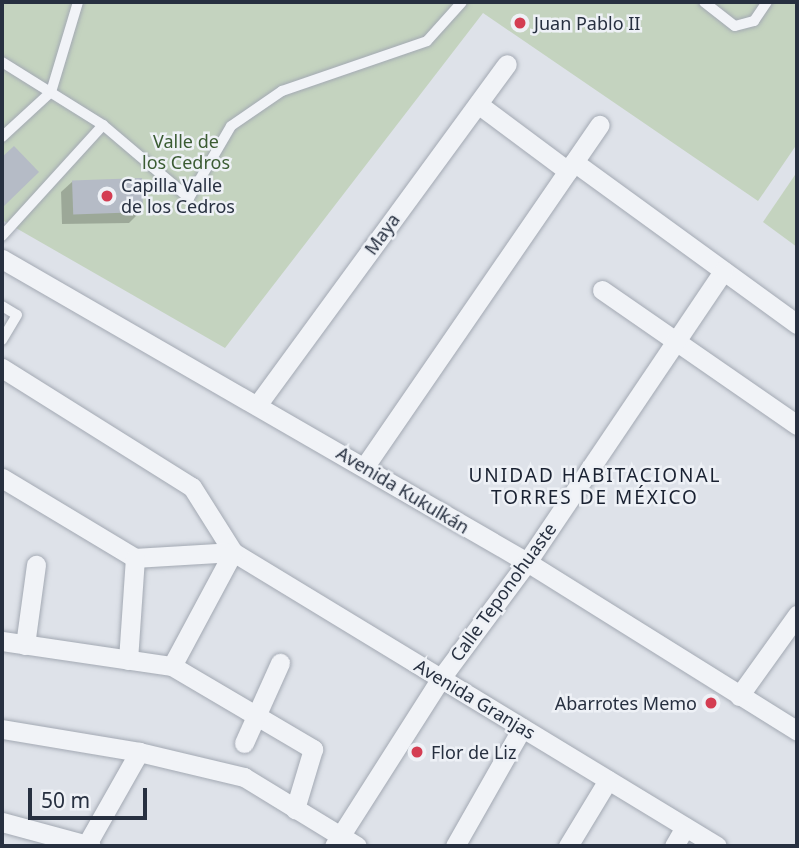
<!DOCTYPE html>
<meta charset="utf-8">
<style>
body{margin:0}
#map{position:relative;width:799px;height:848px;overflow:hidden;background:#dee2e9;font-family:"Noto Sans",sans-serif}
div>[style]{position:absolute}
.green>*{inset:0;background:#c4d3bf}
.shadow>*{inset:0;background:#0003}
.building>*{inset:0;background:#b5bbc6;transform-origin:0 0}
.roads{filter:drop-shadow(0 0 2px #a3a9b3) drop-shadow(0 0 2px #a3a9b3)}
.lane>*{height:10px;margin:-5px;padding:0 5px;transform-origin:5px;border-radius:5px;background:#f1f3f7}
.street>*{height:19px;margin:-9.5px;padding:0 9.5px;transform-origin:9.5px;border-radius:9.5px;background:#f1f3f7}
.dots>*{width:19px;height:19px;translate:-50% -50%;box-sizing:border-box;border:4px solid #eef1f6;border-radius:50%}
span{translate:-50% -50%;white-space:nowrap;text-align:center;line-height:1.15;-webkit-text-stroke:5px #eef1f6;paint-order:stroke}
.poi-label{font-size:18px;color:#273040}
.left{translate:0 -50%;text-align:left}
.right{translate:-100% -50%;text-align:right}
.park-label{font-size:18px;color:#3b5c33}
.street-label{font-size:18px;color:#273040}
.neighbourhood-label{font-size:19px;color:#192131;letter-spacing:2px}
.frame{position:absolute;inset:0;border:4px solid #273040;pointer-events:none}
.scale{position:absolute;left:28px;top:788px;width:119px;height:32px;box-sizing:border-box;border:4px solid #273040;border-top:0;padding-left:9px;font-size:21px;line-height:24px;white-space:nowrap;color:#273040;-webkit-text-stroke:5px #eef1f6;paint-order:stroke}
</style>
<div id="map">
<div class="green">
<i style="clip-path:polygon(2px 2px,797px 2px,797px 144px,758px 201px,483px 13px,225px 348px,2px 220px)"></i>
<i style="clip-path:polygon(797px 172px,797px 247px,763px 222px)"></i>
</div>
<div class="shadow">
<i style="clip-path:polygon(73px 181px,141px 211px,129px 223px,62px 224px,61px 192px)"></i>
</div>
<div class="building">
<i style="clip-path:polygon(14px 146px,39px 172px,2px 208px,2px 157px)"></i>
<i style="left:142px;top:178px;width:34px;height:70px;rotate:88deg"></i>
</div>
<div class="roads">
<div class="lane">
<i style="left:704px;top:2px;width:39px;rotate:38deg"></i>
<i style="left:735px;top:26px;width:20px;rotate:-15deg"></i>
<i style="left:754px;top:21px;width:23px;rotate:-56deg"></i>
<i style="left:2px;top:62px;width:119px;rotate:32deg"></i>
<i style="left:2px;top:137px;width:67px;rotate:-42.6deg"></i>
<i style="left:51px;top:92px;width:94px;rotate:-73.3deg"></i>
<i style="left:2px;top:236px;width:150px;rotate:-47.7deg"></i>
<i style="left:103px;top:125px;width:113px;rotate:40.3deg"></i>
<i style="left:189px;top:198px;width:83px;rotate:-59.7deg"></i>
<i style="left:231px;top:126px;width:62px;rotate:-34.5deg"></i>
<i style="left:282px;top:91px;width:153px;rotate:-19deg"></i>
<i style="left:427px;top:41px;width:52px;rotate:-48.1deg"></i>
<i style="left:2px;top:306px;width:17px;rotate:31deg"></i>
<i style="left:17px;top:315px;width:29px;rotate:121deg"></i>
</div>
<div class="street">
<i style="left:478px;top:104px;width:112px;rotate:36.7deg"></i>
<i style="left:574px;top:162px;width:276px;rotate:36deg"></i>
<i style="left:2px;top:259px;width:606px;rotate:29.99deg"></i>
<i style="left:527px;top:562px;width:319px;rotate:32deg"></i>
<i style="left:602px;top:290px;width:237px;rotate:34.7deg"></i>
<i style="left:2px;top:368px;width:224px;rotate:32.1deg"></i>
<i style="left:192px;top:487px;width:77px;rotate:57.8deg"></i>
<i style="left:233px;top:552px;width:566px;rotate:31.28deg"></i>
<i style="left:258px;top:404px;width:421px;rotate:-53.8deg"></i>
<i style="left:365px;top:466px;width:414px;rotate:-55.5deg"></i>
<i style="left:2px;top:478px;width:155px;rotate:31deg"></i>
<i style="left:135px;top:558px;width:98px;rotate:-3.5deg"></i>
<i style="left:2px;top:641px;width:172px;rotate:8.4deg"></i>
<i style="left:172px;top:666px;width:164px;rotate:30.5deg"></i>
<i style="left:313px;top:749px;width:63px;rotate:106.7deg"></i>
<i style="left:25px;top:645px;width:81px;rotate:-82.2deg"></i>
<i style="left:128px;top:660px;width:102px;rotate:-86.1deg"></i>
<i style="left:172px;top:666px;width:129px;rotate:-61.8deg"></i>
<i style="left:739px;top:696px;width:100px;rotate:-54.4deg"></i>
<i style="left:2px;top:729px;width:139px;rotate:9.5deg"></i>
<i style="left:139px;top:752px;width:108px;rotate:13.4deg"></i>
<i style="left:244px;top:777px;width:132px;rotate:31.4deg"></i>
<i style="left:244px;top:743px;width:88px;rotate:-65.8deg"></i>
<i style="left:2px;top:822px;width:92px;rotate:15.1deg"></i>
<i style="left:87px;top:844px;width:106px;rotate:-60.5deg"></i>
<i style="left:334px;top:846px;width:199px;rotate:-57.5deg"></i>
<i style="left:441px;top:678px;width:144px;rotate:-53.4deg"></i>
<i style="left:527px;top:562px;width:351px;rotate:-56deg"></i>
<i style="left:455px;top:846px;width:136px;rotate:-60.4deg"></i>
<i style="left:568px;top:846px;width:77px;rotate:-58.8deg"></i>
<i style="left:674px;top:846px;width:22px;rotate:-60deg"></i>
</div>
</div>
<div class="dots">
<i style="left:520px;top:23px;background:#d43d52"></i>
<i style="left:107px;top:196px;background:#d43d52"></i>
<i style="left:711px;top:703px;background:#d43d52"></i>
<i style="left:417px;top:752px;background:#d43d52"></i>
</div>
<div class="poi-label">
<span class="left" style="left:534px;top:23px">Juan Pablo II</span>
<span class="left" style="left:121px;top:196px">Capilla Valle<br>de los Cedros</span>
<span class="right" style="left:697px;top:703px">Abarrotes Memo</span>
<span class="left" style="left:431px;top:752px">Flor de Liz</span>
</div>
<div class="park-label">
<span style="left:186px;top:152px">Valle de<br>los Cedros</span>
</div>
<div class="street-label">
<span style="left:382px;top:234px;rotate:-54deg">Maya</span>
<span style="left:403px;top:490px;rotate:31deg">Avenida Kukulkán</span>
<span style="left:503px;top:592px;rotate:-54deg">Calle Teponohuaste</span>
<span style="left:475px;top:699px;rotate:31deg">Avenida Granjas</span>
</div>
<div class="neighbourhood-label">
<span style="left:595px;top:487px">UNIDAD HABITACIONAL<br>TORRES DE MÉXICO</span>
</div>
<div class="frame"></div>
<div class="scale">50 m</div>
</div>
